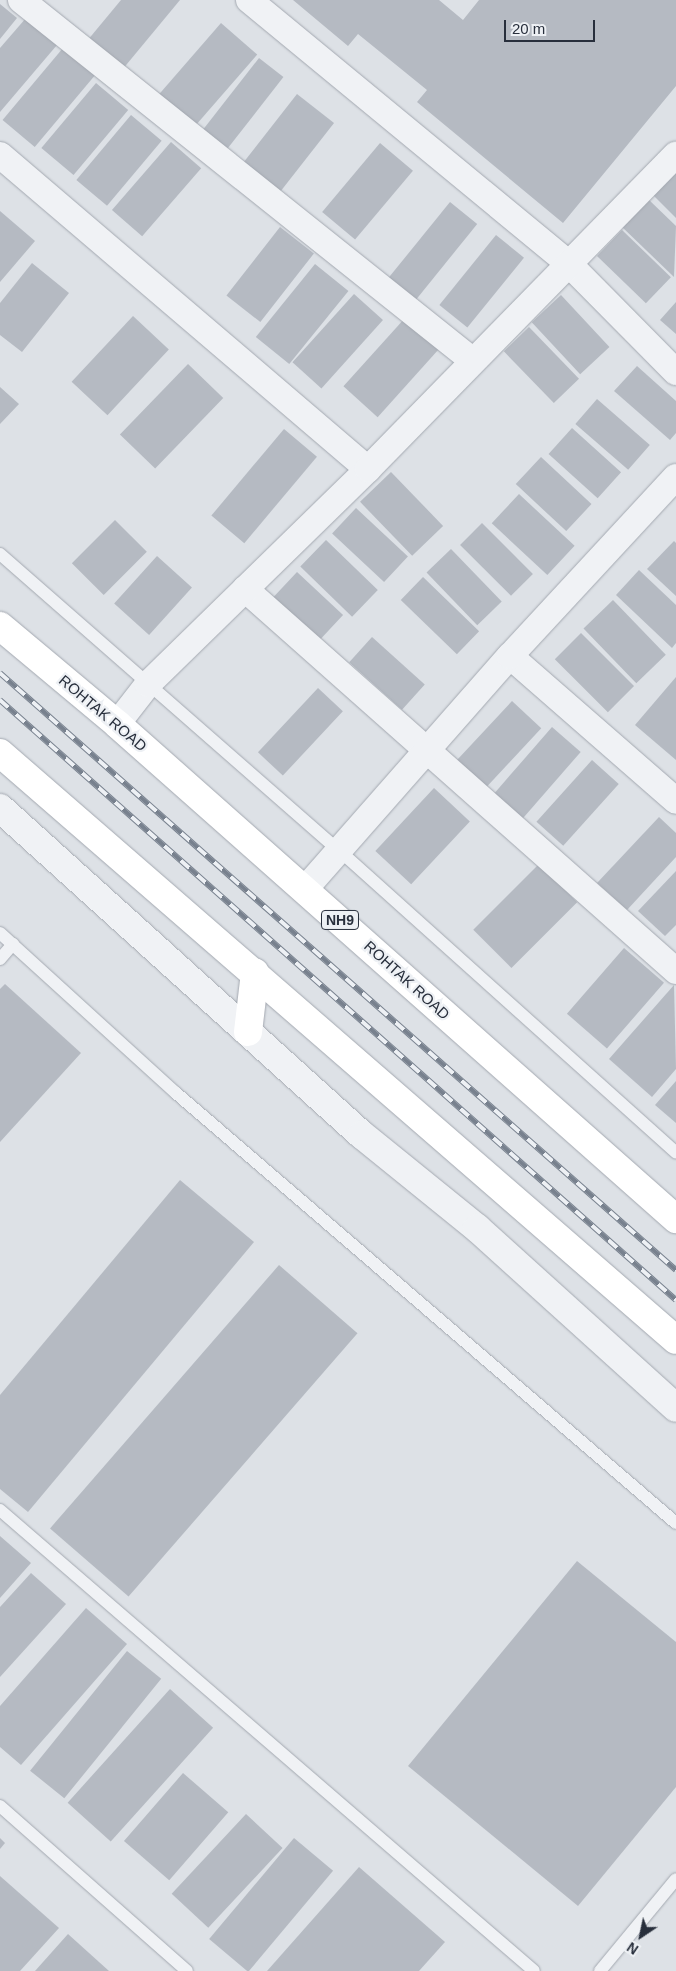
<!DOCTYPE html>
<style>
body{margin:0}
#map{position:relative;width:676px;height:1971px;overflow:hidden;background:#dde1e6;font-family:Arial,sans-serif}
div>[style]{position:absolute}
.building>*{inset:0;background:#b5bac2;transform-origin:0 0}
.roads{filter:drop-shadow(0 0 1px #a3a8b0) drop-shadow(0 0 1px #a3a8b0)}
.service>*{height:12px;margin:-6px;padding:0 6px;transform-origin:6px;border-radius:6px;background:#f0f2f5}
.minor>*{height:26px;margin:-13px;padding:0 13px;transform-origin:13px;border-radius:13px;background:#f0f2f5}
.tertiary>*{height:28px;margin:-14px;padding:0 14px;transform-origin:14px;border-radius:14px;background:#f0f2f5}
.trunk>*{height:28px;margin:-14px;padding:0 14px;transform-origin:14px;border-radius:14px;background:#fff}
.rail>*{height:5.5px;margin-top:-2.75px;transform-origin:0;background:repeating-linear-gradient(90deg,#edf0f4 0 11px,#78818e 0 22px);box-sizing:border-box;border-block:1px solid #78818e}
span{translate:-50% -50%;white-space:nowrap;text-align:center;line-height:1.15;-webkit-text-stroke:4.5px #edf0f4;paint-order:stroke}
.shield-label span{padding:1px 4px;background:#edf0f4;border:1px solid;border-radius:4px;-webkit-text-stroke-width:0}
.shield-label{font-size:14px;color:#282f3c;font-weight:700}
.street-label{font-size:15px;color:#282f3c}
.north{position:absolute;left:616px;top:1911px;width:50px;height:50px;-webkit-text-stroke:4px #edf0f4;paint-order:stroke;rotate:214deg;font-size:14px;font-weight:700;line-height:20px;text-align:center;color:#282f3c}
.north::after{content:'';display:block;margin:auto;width:18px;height:22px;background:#282f3c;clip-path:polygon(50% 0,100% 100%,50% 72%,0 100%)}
.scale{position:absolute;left:504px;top:20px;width:91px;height:22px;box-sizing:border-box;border:2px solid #282f3c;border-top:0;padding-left:6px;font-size:15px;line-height:18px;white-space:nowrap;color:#282f3c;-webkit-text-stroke:4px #edf0f4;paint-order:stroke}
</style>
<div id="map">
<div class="building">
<i style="clip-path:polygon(121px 0,180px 0,122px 70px,87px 41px)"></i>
<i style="clip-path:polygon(293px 0,439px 0,463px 20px,479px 0,676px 0,676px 86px,563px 223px,417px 102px,427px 90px,358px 34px,348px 46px)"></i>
<i style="clip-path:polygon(0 4px,17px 18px,0 39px)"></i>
<i style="clip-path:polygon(26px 18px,57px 45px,0 112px,0 48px)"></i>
<i style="left:221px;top:23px;width:48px;height:99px;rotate:41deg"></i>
<i style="left:63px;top:48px;width:42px;height:94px;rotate:40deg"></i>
<i style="left:259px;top:58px;width:31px;height:92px;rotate:38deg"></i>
<i style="left:96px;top:83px;width:42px;height:85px;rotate:40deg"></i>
<i style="left:297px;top:94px;width:47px;height:88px;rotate:38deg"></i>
<i style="left:131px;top:115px;width:40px;height:85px;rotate:40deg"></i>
<i style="left:171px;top:142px;width:40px;height:90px;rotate:41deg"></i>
<i style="left:380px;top:143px;width:43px;height:90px;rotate:40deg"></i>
<i style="clip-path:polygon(676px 173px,676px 218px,651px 193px)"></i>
<i style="clip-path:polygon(647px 198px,676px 226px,674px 277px,621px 226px)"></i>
<i style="left:450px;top:202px;width:35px;height:105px;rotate:39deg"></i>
<i style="clip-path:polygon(0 211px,35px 241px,0 282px)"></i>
<i style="left:280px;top:227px;width:43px;height:87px;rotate:38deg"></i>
<i style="left:622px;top:230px;width:68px;height:36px;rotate:44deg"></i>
<i style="left:496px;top:235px;width:36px;height:90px;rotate:39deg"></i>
<i style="clip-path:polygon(32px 263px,69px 293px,22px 352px,0 335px,0 303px)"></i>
<i style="left:315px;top:264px;width:43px;height:94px;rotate:39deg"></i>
<i style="left:354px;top:294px;width:39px;height:92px;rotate:42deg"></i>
<i style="left:561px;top:295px;width:71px;height:40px;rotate:47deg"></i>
<i style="clip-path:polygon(676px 302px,676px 334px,660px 320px)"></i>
<i style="left:133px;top:316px;width:49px;height:90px;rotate:43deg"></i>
<i style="left:405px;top:318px;width:46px;height:92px;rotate:42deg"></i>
<i style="left:529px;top:327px;width:72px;height:35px;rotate:46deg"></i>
<i style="left:188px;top:364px;width:49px;height:98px;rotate:44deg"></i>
<i style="clip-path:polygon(637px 366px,676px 401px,676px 433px,670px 440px,614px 391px)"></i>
<i style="clip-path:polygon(0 387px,19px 404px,0 424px)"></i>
<i style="left:597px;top:399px;width:70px;height:33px;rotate:41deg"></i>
<i style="left:572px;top:428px;width:66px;height:35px;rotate:42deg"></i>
<i style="left:284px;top:429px;width:43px;height:113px;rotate:40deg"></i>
<i style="left:541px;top:457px;width:69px;height:37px;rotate:43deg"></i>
<i style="left:391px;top:472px;width:75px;height:43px;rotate:46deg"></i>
<i style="left:519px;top:494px;width:76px;height:40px;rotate:43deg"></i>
<i style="left:356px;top:508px;width:71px;height:35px;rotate:43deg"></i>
<i style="left:115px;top:520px;width:45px;height:61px;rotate:45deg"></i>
<i style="left:482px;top:523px;width:72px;height:31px;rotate:45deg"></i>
<i style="left:326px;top:540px;width:72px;height:37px;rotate:44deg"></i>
<i style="clip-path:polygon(674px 541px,676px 543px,676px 596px,647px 569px)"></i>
<i style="left:451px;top:549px;width:73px;height:34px;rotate:46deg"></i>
<i style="left:157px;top:556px;width:47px;height:64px;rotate:42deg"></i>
<i style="clip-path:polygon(639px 570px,676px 605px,676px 643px,672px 648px,616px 595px)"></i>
<i style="left:297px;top:572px;width:63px;height:35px;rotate:43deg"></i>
<i style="left:423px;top:577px;width:78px;height:32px;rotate:44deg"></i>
<i style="left:613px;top:600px;width:76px;height:41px;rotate:46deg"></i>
<i style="left:581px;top:633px;width:75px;height:37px;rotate:45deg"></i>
<i style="left:372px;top:637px;width:71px;height:34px;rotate:42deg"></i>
<i style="clip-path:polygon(676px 677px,676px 760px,635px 725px)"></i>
<i style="left:318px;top:688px;width:34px;height:88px;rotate:43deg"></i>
<i style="left:512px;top:701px;width:40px;height:84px;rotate:43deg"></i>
<i style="left:552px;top:727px;width:38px;height:91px;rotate:41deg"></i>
<i style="left:592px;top:760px;width:36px;height:83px;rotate:42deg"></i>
<i style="left:434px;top:788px;width:49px;height:86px;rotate:43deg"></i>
<i style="clip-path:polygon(659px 817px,676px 833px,676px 857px,627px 910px,597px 883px)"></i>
<i style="left:539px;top:864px;width:54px;height:93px;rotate:45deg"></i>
<i style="clip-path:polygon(676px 871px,676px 925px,665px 936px,638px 911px)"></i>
<i style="left:624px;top:948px;width:53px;height:87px;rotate:41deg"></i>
<i style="clip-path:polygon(5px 984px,81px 1053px,0 1142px,0 989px)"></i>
<i style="clip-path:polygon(674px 985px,676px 1069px,652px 1097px,609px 1059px)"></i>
<i style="clip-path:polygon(676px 1081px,676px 1123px,655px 1105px)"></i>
<i style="clip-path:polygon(180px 1180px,254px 1242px,28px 1512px,0 1489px,0 1395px)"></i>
<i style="left:279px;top:1265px;width:104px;height:349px;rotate:41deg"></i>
<i style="clip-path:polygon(0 1536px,31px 1563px,0 1598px)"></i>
<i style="clip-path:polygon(577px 1561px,676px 1642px,676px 1787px,578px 1906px,408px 1766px)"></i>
<i style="clip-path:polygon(31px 1573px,66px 1604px,0 1677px,0 1607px)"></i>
<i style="clip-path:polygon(86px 1608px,127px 1644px,21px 1765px,0 1747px,0 1706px)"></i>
<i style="left:127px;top:1651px;width:44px;height:154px;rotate:39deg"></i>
<i style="left:170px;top:1689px;width:58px;height:153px;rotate:42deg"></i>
<i style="left:183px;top:1773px;width:60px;height:90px;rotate:41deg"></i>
<i style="left:246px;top:1814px;width:50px;height:109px;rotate:43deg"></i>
<i style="clip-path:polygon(0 1838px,5px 1843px,0 1849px)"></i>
<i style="left:294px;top:1838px;width:51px;height:132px;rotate:40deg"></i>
<i style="clip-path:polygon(359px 1867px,445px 1942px,419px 1971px,267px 1971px)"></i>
<i style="clip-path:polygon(0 1876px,59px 1928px,20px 1971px,0 1971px)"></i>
<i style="clip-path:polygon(68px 1934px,109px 1971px,35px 1971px)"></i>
</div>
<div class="roads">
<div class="service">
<i style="left:0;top:554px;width:453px;rotate:41.2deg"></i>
<i style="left:341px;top:852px;width:450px;rotate:41.9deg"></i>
<i style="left:0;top:933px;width:238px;rotate:42.3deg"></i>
<i style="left:176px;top:1093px;width:659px;rotate:40.7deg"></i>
<i style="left:0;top:959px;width:20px;rotate:-49deg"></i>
<i style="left:0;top:1510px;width:705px;rotate:40.8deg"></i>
<i style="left:0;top:1806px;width:249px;rotate:41.4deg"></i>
<i style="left:600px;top:1971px;width:119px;rotate:-50.4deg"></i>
</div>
<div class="minor">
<i style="left:21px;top:0;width:578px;rotate:38.61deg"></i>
<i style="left:249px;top:0;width:415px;rotate:39.5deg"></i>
<i style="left:569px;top:264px;width:152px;rotate:45.3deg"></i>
<i style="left:0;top:155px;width:484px;rotate:40.5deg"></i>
<i style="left:245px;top:589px;width:576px;rotate:41.55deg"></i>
<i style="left:510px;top:656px;width:220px;rotate:41.1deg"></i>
<i style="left:117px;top:724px;width:51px;rotate:-52.2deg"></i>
<i style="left:148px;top:684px;width:308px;rotate:-44.3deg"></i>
<i style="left:368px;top:469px;width:440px;rotate:-45.6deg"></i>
<i style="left:305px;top:889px;width:310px;rotate:-48.7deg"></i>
<i style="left:510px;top:656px;width:244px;rotate:-47.2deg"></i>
</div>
<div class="tertiary">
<i style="left:0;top:808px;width:488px;rotate:42.1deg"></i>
<i style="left:362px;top:1135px;width:148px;rotate:39deg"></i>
<i style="left:477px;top:1228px;width:268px;rotate:42.1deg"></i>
</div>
<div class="trunk">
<i style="left:0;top:626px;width:153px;rotate:39.9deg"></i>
<i style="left:117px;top:724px;width:747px;rotate:41.53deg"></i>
<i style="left:0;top:753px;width:895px;rotate:40.97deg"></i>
<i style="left:248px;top:1032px;width:60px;rotate:-83.3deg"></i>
</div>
</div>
<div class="rail">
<i style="left:0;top:673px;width:902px;rotate:41.45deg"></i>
<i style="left:0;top:700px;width:904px;rotate:41.59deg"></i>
</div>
<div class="shield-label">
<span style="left:340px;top:920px">NH9</span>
</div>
<div class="street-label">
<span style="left:103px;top:713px;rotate:40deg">ROHTAK ROAD</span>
<span style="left:407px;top:980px;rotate:42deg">ROHTAK ROAD</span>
</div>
<div class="north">N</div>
<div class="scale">20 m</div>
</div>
